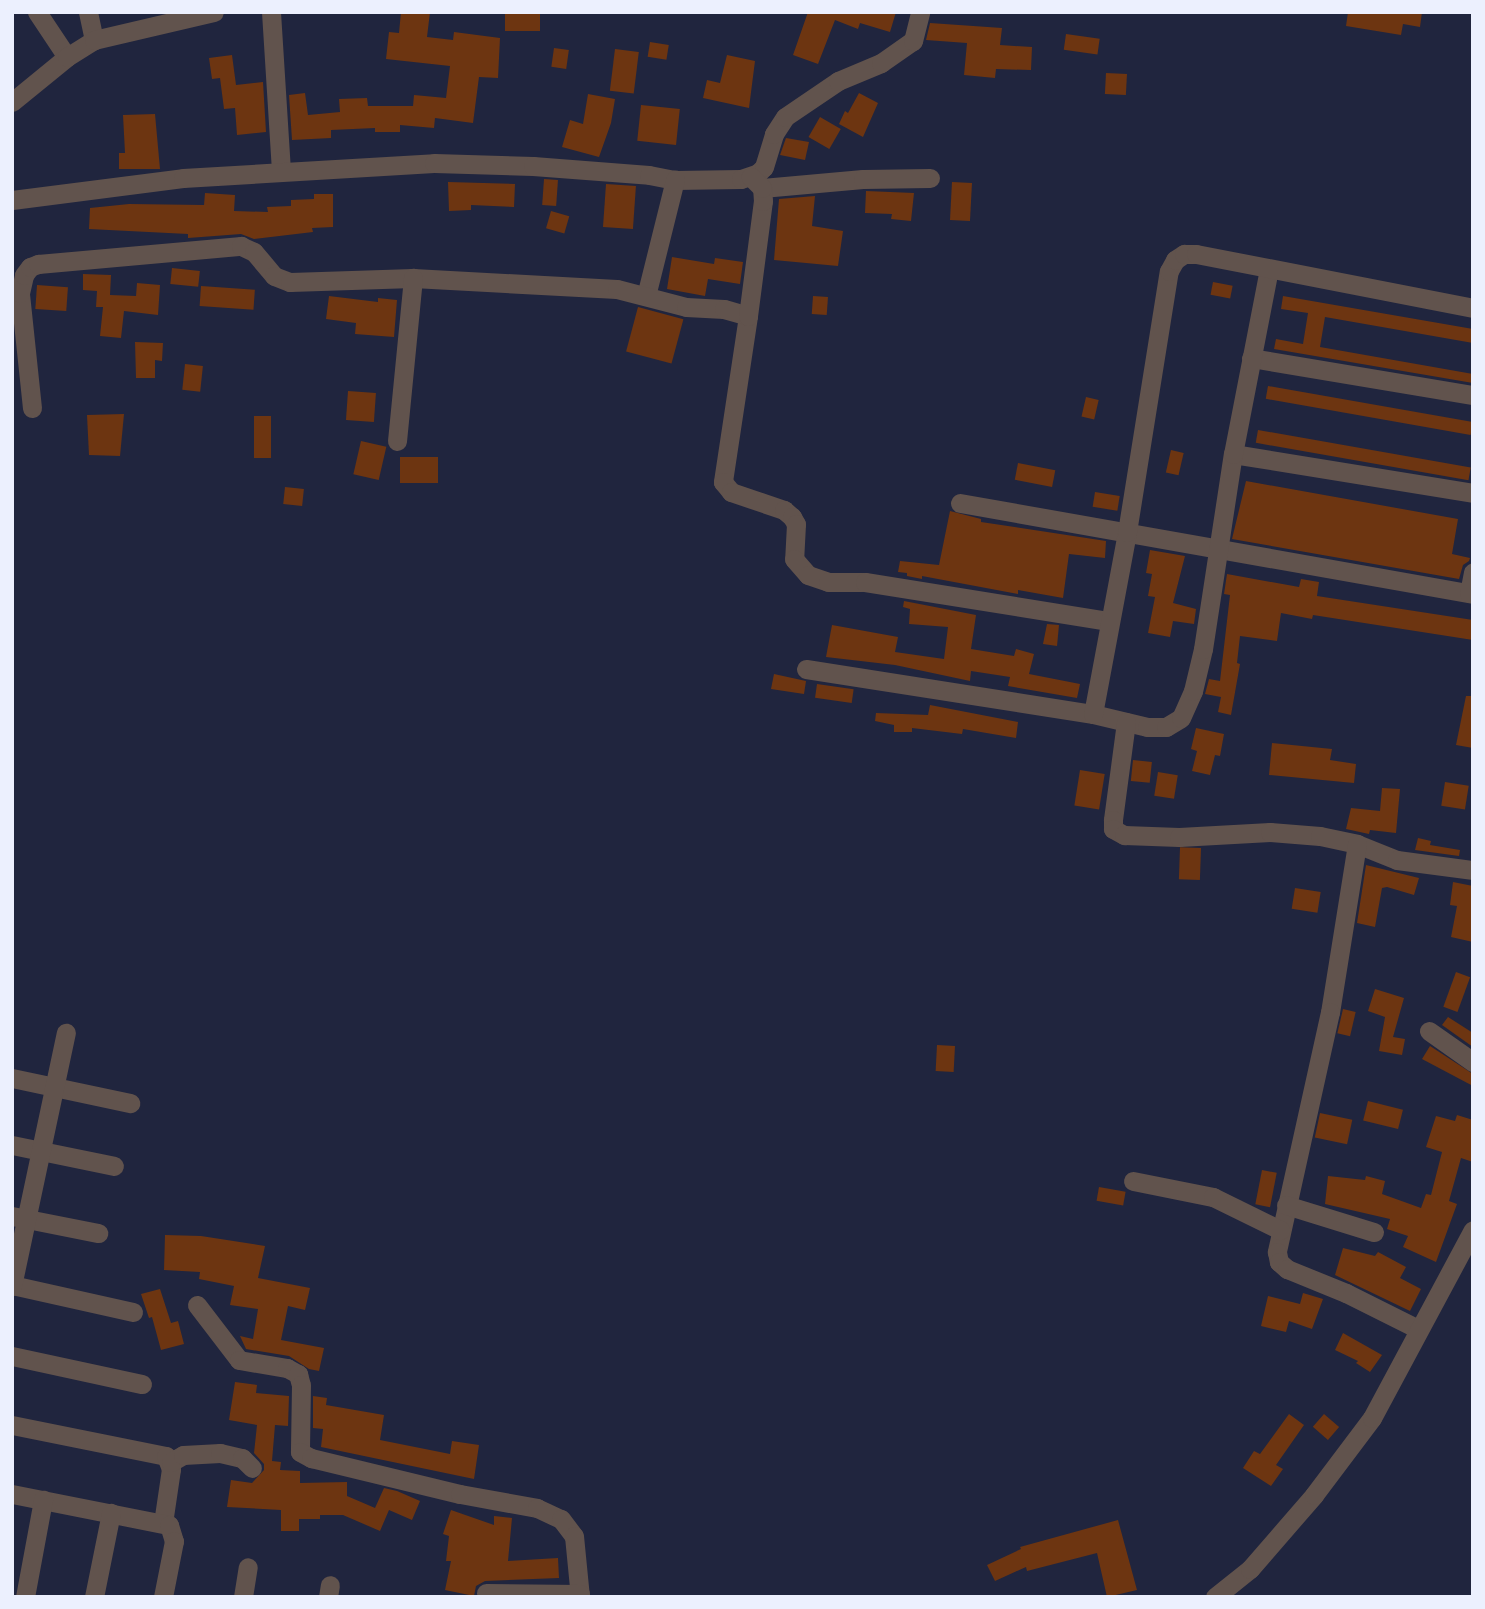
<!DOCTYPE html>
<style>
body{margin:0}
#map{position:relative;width:1485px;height:1609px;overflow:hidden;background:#20253e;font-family:"IBM Plex Serif",serif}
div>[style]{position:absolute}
.building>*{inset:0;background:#6d3511;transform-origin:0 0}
.minor>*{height:19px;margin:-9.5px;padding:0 9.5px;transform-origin:9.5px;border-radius:9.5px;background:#61534d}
span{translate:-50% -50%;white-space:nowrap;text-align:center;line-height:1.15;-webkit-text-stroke:7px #20253e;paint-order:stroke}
.frame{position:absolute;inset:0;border:14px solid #ecf0fe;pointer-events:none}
</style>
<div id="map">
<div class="building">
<i style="clip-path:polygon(401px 12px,430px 12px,427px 37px,453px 40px,454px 32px,500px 38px,498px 78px,479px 77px,473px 123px,435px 118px,434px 128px,400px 125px,400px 132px,375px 132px,375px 128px,331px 130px,331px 138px,292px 140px,289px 95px,305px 93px,308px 115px,340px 112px,339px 99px,367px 98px,368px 106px,413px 106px,414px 95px,446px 98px,450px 66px,386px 59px,389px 32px,399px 33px)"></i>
<i style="left:505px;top:12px;width:35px;height:19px"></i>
<i style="clip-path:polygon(808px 12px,896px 12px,890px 32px,860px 23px,858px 29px,835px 20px,818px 64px,793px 55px)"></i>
<i style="clip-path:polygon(1348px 12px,1422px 12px,1420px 27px,1403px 24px,1401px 35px,1346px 26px)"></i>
<i style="clip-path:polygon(930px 23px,1002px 28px,1000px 45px,1032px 47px,1031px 70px,996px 69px,995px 78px,964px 75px,967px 43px,926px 40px)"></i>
<i style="left:1066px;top:34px;width:34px;height:16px;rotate:8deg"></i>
<i style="left:650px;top:42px;width:19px;height:15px;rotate:9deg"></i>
<i style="left:554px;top:48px;width:15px;height:19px;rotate:8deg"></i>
<i style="left:615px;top:49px;width:24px;height:42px;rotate:7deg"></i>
<i style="clip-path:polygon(232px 55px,236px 85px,263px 82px,266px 132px,237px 135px,235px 108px,224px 109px,220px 78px,212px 79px,209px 58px)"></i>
<i style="clip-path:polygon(727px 55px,755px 61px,749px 108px,703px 98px,707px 80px,720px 83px)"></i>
<i style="left:1106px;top:73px;width:21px;height:21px;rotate:3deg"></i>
<i style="clip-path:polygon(859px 93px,878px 103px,863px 137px,839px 124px,845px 111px,848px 113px)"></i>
<i style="clip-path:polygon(588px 94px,615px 99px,611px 123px,599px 157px,562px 147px,570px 120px,583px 124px)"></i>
<i style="left:641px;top:105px;width:39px;height:36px;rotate:6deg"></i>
<i style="clip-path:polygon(155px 114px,160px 169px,119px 169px,119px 153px,125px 153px,123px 115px)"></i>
<i style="left:820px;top:117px;width:24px;height:23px;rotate:30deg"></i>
<i style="clip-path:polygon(786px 138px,809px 142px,805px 160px,780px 155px)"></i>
<i style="left:544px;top:179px;width:14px;height:26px;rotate:4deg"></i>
<i style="clip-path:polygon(448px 182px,515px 184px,514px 207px,471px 205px,471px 210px,449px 211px)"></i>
<i style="left:952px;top:182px;width:20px;height:38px;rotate:3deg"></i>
<i style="left:606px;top:184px;width:30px;height:43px;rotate:4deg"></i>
<i style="clip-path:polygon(866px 191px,914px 193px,911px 221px,891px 219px,892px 214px,865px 213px)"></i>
<i style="clip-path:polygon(205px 193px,235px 195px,234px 211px,268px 212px,267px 207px,291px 206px,291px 200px,314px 199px,314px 194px,333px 194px,333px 227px,312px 228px,313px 232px,254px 239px,241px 234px,188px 238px,188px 234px,89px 229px,90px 208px,129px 204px,204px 205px)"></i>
<i style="clip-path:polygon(815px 196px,812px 226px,843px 231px,838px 266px,774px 260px,779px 199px)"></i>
<i style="left:551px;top:211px;width:19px;height:18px;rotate:16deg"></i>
<i style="clip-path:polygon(672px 257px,714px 264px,715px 258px,743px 262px,740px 284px,708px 279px,705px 296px,667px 289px)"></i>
<i style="left:172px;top:268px;width:28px;height:16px;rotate:6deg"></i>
<i style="clip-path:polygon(83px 274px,111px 275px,110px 295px,136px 296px,137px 283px,160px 285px,158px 315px,124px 311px,121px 338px,100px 336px,103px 307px,96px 307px,97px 291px,83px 290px)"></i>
<i style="left:1213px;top:282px;width:20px;height:13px;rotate:11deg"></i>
<i style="left:37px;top:285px;width:31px;height:24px;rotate:4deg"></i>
<i style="left:201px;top:286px;width:54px;height:20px;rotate:4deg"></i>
<i style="clip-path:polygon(329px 296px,378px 302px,378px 298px,397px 300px,394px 337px,355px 334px,356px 323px,326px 319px)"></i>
<i style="left:813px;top:296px;width:15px;height:18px;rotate:4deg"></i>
<i style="clip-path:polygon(1283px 296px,1473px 329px,1473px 343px,1325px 317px,1320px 347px,1473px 374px,1473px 383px,1274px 349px,1276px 339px,1303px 344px,1308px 313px,1281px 309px)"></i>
<i style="left:638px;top:307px;width:47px;height:46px;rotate:15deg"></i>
<i style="clip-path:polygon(135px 342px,163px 343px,162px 361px,155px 360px,155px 378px,136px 378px)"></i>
<i style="left:185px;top:364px;width:18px;height:26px;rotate:6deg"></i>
<i style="left:1268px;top:386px;width:208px;height:13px;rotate:10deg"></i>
<i style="left:348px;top:391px;width:28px;height:29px;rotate:4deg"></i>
<i style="left:1086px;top:397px;width:13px;height:20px;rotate:13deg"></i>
<i style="clip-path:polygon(124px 414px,120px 456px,89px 455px,87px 415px)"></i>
<i style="left:254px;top:416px;width:17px;height:42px"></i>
<i style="left:1258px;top:430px;width:216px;height:13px;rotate:10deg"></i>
<i style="left:361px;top:441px;width:26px;height:34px;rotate:13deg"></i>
<i style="left:1171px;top:450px;width:13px;height:23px;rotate:13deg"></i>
<i style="left:400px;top:457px;width:38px;height:26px"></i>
<i style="left:1018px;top:463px;width:38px;height:17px;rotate:11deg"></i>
<i style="clip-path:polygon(1246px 481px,1458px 519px,1452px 554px,1470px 558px,1469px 561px,1463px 565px,1459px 579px,1232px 539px)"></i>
<i style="left:285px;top:487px;width:19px;height:17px;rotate:6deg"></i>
<i style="left:1095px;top:492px;width:25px;height:15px;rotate:9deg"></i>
<i style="clip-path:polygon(950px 511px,981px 519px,981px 522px,1106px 541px,1105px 558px,1069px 554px,1063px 598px,1018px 590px,1018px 594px,922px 576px,922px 579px,907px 576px,907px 573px,898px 572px,900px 561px,939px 565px)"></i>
<i style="clip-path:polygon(1150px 550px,1185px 556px,1173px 603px,1196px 609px,1194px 624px,1173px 621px,1170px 637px,1148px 633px,1155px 597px,1148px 596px,1152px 574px,1146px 573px)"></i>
<i style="clip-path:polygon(1227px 574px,1299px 587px,1301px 579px,1319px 582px,1317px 596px,1473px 620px,1473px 640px,1313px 615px,1312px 619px,1281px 613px,1277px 641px,1240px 636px,1237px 663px,1240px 664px,1231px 715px,1218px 712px,1221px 697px,1205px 694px,1209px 679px,1220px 681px,1230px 595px,1224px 594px)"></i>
<i style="clip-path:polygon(904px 601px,976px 615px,971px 649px,1014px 656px,1016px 649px,1034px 654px,1029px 674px,1080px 684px,1077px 698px,1008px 686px,1010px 677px,971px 671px,970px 681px,895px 665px,826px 657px,832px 625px,898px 637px,895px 652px,944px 659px,948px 627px,909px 624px,910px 609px,903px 607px)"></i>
<i style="clip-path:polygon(1047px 624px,1059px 625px,1057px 646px,1043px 644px)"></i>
<i style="clip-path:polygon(774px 674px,806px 681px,804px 694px,771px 689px)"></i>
<i style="left:817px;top:684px;width:37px;height:14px;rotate:8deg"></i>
<i style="clip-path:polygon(1466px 696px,1473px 696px,1473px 748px,1456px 745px)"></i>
<i style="clip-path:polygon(930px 705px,1018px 722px,1016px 738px,963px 729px,962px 734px,912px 728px,912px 732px,894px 732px,894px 725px,875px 721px,876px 713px,928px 715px)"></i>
<i style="clip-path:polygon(1196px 728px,1224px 734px,1220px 756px,1215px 755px,1210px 775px,1192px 771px,1197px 751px,1191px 749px)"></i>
<i style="clip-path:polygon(1272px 743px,1332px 749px,1330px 760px,1356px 764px,1354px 783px,1269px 775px)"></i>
<i style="left:1133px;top:760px;width:19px;height:21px;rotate:6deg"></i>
<i style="left:1080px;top:770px;width:25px;height:36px;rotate:9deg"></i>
<i style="left:1158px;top:772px;width:20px;height:24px;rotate:9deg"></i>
<i style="left:1445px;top:782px;width:24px;height:24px;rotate:9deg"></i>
<i style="clip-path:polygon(1382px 788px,1400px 789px,1396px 833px,1370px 830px,1369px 834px,1346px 829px,1351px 808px,1380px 811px)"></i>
<i style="clip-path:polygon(1418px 838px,1431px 841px,1430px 845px,1460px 850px,1459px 856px,1415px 850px)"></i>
<i style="left:1201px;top:848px;width:32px;height:21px;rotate:92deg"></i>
<i style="clip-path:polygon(1366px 865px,1419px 878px,1414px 895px,1387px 887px,1382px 888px,1375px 927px,1357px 923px)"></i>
<i style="clip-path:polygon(1453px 882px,1473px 886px,1473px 942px,1451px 937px,1457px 906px,1450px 905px)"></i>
<i style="left:1295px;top:888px;width:26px;height:21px;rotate:9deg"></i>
<i style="left:1456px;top:972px;width:15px;height:37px;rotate:20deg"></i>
<i style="clip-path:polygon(1375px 989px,1404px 998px,1393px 1037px,1405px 1039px,1402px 1055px,1379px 1051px,1385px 1017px,1368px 1011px)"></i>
<i style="left:1343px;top:1009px;width:13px;height:25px;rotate:13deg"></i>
<i style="clip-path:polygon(1448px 1017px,1473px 1033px,1473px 1047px,1442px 1025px)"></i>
<i style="left:937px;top:1045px;width:18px;height:26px;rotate:3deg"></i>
<i style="clip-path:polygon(1430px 1046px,1473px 1074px,1473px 1086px,1422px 1059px)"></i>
<i style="left:1368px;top:1101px;width:36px;height:20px;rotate:14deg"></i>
<i style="left:1320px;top:1113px;width:33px;height:25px;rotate:12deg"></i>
<i style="clip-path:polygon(1457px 1115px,1473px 1120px,1473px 1162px,1461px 1158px,1449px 1201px,1457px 1204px,1436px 1262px,1403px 1247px,1408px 1236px,1387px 1229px,1390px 1219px,1325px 1204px,1328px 1176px,1365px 1180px,1366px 1176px,1385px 1181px,1382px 1194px,1421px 1208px,1426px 1194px,1431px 1195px,1442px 1152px,1426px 1147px,1436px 1116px,1455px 1121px)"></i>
<i style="left:1262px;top:1170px;width:15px;height:35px;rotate:11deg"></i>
<i style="left:1099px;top:1187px;width:27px;height:14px;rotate:10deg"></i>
<i style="clip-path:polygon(165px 1235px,201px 1236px,265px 1246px,258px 1278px,310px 1288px,305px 1310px,288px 1306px,281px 1340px,324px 1348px,319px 1371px,309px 1369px,289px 1356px,246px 1349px,240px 1336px,253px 1339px,258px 1309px,230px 1305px,234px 1286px,199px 1279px,200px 1272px,164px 1270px)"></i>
<i style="clip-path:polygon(1343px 1248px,1375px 1256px,1378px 1252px,1406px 1267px,1400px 1278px,1421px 1289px,1410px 1311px,1335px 1275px)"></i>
<i style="clip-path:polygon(160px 1289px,171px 1323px,178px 1321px,184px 1344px,161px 1350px,152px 1317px,149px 1318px,141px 1294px)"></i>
<i style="clip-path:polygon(1303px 1293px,1323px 1299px,1312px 1329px,1289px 1321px,1286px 1332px,1261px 1326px,1268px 1296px,1300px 1304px)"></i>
<i style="clip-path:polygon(1343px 1333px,1382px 1355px,1370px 1372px,1356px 1363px,1358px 1361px,1335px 1350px)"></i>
<i style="clip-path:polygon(235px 1382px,257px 1385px,256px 1393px,289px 1396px,288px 1426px,275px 1425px,272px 1461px,281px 1462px,280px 1470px,300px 1471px,300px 1483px,347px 1482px,347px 1496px,375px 1508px,384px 1488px,397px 1491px,420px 1501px,412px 1520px,389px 1510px,380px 1531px,343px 1515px,320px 1515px,320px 1519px,299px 1519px,299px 1531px,281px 1531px,281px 1510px,227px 1507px,231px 1480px,252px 1483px,264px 1470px,264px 1464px,254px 1453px,257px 1425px,229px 1420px)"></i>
<i style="clip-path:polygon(313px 1396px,327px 1398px,326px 1405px,384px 1415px,380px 1440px,450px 1454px,452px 1441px,479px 1445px,474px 1479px,321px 1447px,323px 1429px,313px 1428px)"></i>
<i style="clip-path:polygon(1289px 1414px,1304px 1425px,1276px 1465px,1283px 1469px,1271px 1486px,1243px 1468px,1254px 1451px,1260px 1454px)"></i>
<i style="left:1324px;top:1414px;width:20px;height:17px;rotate:41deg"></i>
<i style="clip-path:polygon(451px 1510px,494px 1525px,494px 1516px,512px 1518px,508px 1561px,558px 1558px,559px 1578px,485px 1581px,476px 1586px,474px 1596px,445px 1590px,451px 1561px,446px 1561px,449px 1536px,443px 1534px)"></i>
<i style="clip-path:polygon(1118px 1520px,1137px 1590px,1107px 1597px,1097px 1553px,1027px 1571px,1026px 1567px,995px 1581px,987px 1565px,1021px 1549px,1020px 1547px)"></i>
</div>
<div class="minor">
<i style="left:37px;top:12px;width:54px;rotate:56.3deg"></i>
<i style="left:88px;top:12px;width:29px;rotate:78deg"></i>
<i style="left:271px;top:12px;width:159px;rotate:86.4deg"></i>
<i style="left:12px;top:102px;width:71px;rotate:-39.3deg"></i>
<i style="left:67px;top:57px;width:32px;rotate:-32deg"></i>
<i style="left:94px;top:40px;width:123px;rotate:-13.1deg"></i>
<i style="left:762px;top:188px;width:101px;rotate:-5.1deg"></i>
<i style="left:863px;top:179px;width:67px;rotate:-0.9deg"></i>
<i style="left:12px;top:200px;width:172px;rotate:-7.3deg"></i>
<i style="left:183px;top:178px;width:251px;rotate:-3.4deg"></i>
<i style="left:434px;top:163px;width:99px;rotate:1.7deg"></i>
<i style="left:533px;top:166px;width:116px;rotate:4.4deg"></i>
<i style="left:649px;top:175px;width:26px;rotate:11deg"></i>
<i style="left:675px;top:180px;width:66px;rotate:-0.9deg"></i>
<i style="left:741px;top:179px;width:18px;rotate:-19deg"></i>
<i style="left:758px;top:173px;width:8px;rotate:-45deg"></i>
<i style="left:764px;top:167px;width:34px;rotate:-73deg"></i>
<i style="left:774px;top:134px;width:20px;rotate:-57deg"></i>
<i style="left:785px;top:117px;width:64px;rotate:-34.2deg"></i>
<i style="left:838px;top:81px;width:47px;rotate:-22.7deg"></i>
<i style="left:881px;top:63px;width:39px;rotate:-35deg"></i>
<i style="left:913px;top:41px;width:30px;rotate:-76deg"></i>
<i style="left:646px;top:296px;width:120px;rotate:-76deg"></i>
<i style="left:748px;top:316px;width:168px;rotate:98.6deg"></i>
<i style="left:723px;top:482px;width:13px;rotate:51deg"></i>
<i style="left:731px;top:492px;width:56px;rotate:18.8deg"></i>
<i style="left:784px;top:510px;width:11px;rotate:41deg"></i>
<i style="left:792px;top:517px;width:8px;rotate:60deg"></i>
<i style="left:796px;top:524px;width:35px;rotate:93deg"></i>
<i style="left:794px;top:559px;width:21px;rotate:49deg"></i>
<i style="left:808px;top:575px;width:21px;rotate:19deg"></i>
<i style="left:828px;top:582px;width:37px"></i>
<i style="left:865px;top:582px;width:247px;rotate:9.1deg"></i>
<i style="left:1251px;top:358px;width:225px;rotate:9.5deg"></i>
<i style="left:32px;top:408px;width:116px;rotate:-96deg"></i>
<i style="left:20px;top:293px;width:18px;rotate:-77deg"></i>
<i style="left:24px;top:275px;width:10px;rotate:-53deg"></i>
<i style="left:30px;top:267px;width:9px;rotate:-21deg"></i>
<i style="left:38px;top:264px;width:204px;rotate:-5.1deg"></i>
<i style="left:241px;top:246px;width:14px;rotate:25deg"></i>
<i style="left:254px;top:252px;width:31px;rotate:50deg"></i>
<i style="left:274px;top:276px;width:17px;rotate:21deg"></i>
<i style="left:290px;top:282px;width:123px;rotate:-1.9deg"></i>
<i style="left:413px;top:278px;width:204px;rotate:3.1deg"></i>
<i style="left:617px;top:289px;width:71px;rotate:14.6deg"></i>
<i style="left:686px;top:307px;width:38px;rotate:3deg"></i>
<i style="left:724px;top:309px;width:25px;rotate:16deg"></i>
<i style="left:748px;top:316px;width:116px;rotate:-82.6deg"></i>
<i style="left:763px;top:201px;width:13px;rotate:-94deg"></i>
<i style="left:762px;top:188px;width:16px;rotate:-135deg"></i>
<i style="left:397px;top:441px;width:164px;rotate:-84.4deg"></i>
<i style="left:1233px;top:454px;width:243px;rotate:9.2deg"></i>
<i style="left:960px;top:503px;width:521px;rotate:10.06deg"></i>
<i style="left:1469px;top:593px;width:21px;rotate:-79deg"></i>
<i style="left:806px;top:669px;width:291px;rotate:8.9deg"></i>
<i style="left:1093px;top:714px;width:56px;rotate:13.5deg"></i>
<i style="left:1147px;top:727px;width:19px"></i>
<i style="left:1166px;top:727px;width:17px;rotate:-31deg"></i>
<i style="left:1181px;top:718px;width:30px;rotate:-66deg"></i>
<i style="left:1193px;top:691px;width:43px;rotate:-76.6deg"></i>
<i style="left:1203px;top:649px;width:197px;rotate:-81.3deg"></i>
<i style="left:1233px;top:454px;width:188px;rotate:-79deg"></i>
<i style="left:1093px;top:714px;width:185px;rotate:-79.4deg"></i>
<i style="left:1127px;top:532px;width:264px;rotate:-80.9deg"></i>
<i style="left:1169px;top:271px;width:13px;rotate:-61deg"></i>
<i style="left:1175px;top:260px;width:11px;rotate:-34deg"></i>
<i style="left:1184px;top:254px;width:12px"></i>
<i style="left:1196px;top:254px;width:282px;rotate:11deg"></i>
<i style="left:1126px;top:722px;width:99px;rotate:97.6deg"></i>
<i style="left:1113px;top:820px;width:9px;rotate:90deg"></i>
<i style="left:1113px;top:829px;width:13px;rotate:29deg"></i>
<i style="left:1124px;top:835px;width:55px;rotate:2.1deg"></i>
<i style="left:1179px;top:837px;width:91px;rotate:-3.1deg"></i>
<i style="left:1270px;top:832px;width:50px;rotate:4.6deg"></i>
<i style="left:1320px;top:836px;width:38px;rotate:12deg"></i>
<i style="left:1357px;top:844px;width:43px;rotate:21.8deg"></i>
<i style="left:1397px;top:860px;width:77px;rotate:7.5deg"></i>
<i style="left:1357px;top:844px;width:170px;rotate:99.1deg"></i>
<i style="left:1330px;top:1012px;width:246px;rotate:102.5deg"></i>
<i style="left:1277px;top:1252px;width:10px;rotate:79deg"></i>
<i style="left:1279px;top:1262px;width:11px;rotate:41deg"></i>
<i style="left:1287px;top:1269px;width:64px;rotate:22.1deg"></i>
<i style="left:1346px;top:1293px;width:80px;rotate:26.6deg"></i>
<i style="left:1429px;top:1031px;width:54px;rotate:35.2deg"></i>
<i style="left:12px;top:1078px;width:121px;rotate:12deg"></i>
<i style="left:12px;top:1145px;width:104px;rotate:11.6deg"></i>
<i style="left:1133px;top:1181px;width:82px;rotate:11.3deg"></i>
<i style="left:1213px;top:1197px;width:75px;rotate:26.2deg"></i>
<i style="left:1286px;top:1205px;width:92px;rotate:17.1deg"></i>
<i style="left:12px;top:1216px;width:88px;rotate:11.2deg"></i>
<i style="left:12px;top:1285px;width:124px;rotate:12.6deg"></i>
<i style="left:12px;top:1286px;width:259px;rotate:-78deg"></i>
<i style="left:197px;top:1305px;width:69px;rotate:52.6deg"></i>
<i style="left:239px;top:1360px;width:49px;rotate:9.5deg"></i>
<i style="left:287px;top:1368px;width:13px;rotate:29deg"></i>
<i style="left:298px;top:1374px;width:11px;rotate:75deg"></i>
<i style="left:301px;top:1385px;width:67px;rotate:90.9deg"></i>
<i style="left:300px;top:1452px;width:13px;rotate:29deg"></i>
<i style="left:311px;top:1458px;width:153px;rotate:13.6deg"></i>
<i style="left:460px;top:1494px;width:78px;rotate:10.3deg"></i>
<i style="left:537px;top:1508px;width:26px;rotate:25deg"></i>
<i style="left:561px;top:1519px;width:21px;rotate:53deg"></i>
<i style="left:574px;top:1536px;width:61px;rotate:84.4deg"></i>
<i style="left:12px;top:1356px;width:133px;rotate:12.2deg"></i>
<i style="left:12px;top:1425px;width:157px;rotate:11.4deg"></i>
<i style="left:166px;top:1456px;width:14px;rotate:69deg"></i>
<i style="left:171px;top:1469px;width:55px;rotate:98.4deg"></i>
<i style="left:171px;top:1462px;width:14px;rotate:-30deg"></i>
<i style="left:183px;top:1455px;width:37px;rotate:-3deg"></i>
<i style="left:220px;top:1453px;width:23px;rotate:13deg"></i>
<i style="left:242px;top:1458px;width:14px;rotate:45deg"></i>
<i style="left:12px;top:1494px;width:160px;rotate:11.2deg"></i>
<i style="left:169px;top:1525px;width:17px;rotate:73deg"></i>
<i style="left:174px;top:1541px;width:57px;rotate:101.1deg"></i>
<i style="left:486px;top:1593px;width:94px;rotate:0.6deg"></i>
<i style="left:25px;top:1597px;width:99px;rotate:-79.5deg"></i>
<i style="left:94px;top:1597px;width:86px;rotate:-78.6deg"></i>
<i style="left:243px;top:1597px;width:30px;rotate:-81deg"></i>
<i style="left:328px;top:1597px;width:12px;rotate:-81deg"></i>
<i style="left:1215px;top:1597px;width:45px;rotate:-38.7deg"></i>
<i style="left:1250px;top:1569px;width:98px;rotate:-49.1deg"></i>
<i style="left:1314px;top:1495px;width:96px;rotate:-53deg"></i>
<i style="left:1372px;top:1418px;width:213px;rotate:-61.8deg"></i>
</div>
<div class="frame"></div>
</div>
